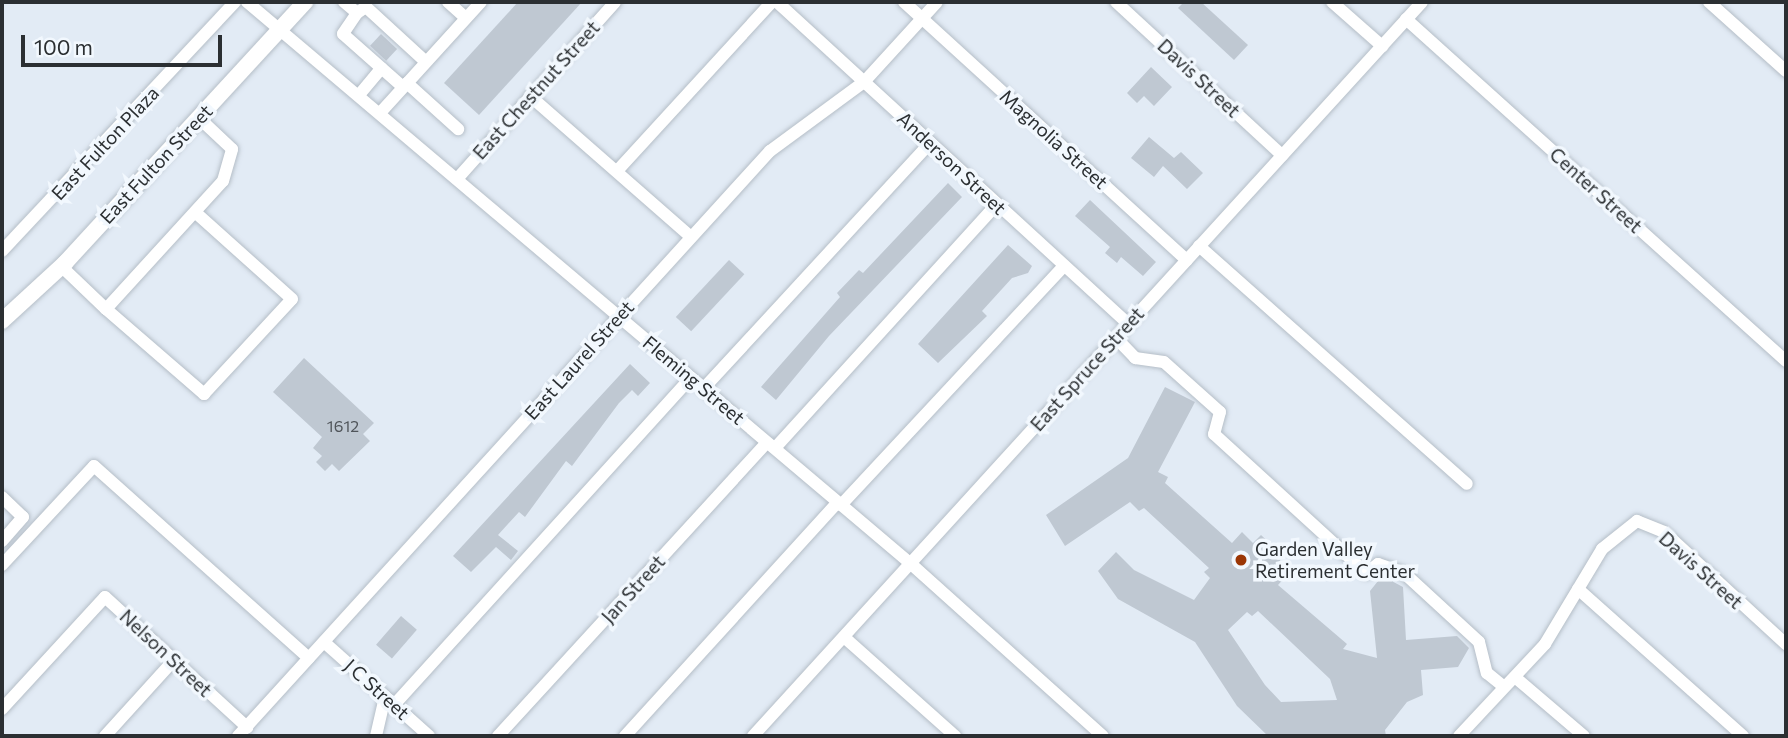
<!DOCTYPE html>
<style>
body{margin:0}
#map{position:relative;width:1788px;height:738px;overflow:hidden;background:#e2ebf5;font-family:Commissioner,sans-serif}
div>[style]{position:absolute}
.building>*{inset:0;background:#bfc8d2;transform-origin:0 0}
.roads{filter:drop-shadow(0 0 2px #b5bec7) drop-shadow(0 0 2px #b5bec7)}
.minor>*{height:12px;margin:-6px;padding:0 6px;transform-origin:6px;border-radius:6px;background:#fff}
.major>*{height:16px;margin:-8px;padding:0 8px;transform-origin:8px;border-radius:8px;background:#fff}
.dots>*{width:19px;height:19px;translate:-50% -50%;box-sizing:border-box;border:4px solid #f2f8fe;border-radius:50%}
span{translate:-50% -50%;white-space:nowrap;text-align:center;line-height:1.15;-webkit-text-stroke:7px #f2f8fe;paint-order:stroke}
.number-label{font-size:16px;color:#50555a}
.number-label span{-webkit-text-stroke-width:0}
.street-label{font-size:19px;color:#2b2f32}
.poi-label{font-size:19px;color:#2b2f32}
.left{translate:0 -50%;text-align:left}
.frame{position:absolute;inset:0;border:4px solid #2b2f32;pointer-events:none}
.scale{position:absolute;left:21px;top:35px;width:201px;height:32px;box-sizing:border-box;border:4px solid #2b2f32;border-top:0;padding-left:9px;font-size:21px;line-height:24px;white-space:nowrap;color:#2b2f32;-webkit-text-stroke:5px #f2f8fe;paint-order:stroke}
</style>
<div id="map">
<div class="building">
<i style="clip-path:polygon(518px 2px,582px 2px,479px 115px,444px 83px)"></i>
<i style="clip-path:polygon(1184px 2px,1201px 2px,1248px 45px,1234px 60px,1178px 8px)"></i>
<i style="left:381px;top:34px;width:22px;height:16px;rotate:43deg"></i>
<i style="clip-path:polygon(1151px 67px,1172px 87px,1154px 106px,1144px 96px,1137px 103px,1127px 93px)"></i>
<i style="clip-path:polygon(1149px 137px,1174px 158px,1181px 152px,1203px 173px,1187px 189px,1163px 166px,1154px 177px,1131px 158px)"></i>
<i style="clip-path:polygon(948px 183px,962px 197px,829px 336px,776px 400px,761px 387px,840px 297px,837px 293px,859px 270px,863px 273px)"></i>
<i style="clip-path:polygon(1090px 200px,1156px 262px,1143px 276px,1121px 257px,1117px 263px,1105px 253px,1110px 247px,1075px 216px)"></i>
<i style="clip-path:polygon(1008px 245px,1032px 266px,1028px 273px,1012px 278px,982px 311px,987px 316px,938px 363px,918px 344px)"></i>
<i style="left:729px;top:260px;width:21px;height:78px;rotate:43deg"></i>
<i style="clip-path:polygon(304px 358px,374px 423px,363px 434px,370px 441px,339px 471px,332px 464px,325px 471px,316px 462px,322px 456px,313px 448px,322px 437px,273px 392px)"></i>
<i style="clip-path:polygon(630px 364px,650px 383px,638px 396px,632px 390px,619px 403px,572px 466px,566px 461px,525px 517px,519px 512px,498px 535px,518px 551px,511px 560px,496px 547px,471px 572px,453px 556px)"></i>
<i style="clip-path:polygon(evenodd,1165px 387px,1195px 402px,1158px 472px,1168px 477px,1165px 483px,1232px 543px,1242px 532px,1253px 543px,1261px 535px,1283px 556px,1277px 565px,1289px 573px,1278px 585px,1347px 644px,1343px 649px,1377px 658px,1370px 591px,1382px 576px,1403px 587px,1406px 640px,1457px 636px,1469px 648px,1458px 667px,1421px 670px,1423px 695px,1407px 702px,1385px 730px,1386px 736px,1268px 736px,1237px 706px,1195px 642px,1118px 599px,1098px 571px,1116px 552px,1134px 570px,1194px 600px,1210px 578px,1204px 572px,1209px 568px,1144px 508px,1139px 511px,1130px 502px,1065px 546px,1046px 515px,1128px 458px,1165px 387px,1258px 611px,1330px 679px,1337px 700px,1281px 702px,1265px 685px,1228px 630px,1247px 612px,1252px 616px,1258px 611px)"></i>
<i style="left:401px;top:616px;width:21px;height:38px;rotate:41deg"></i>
</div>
<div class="roads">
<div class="minor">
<i style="left:247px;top:2px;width:868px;rotate:40.24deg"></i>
<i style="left:910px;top:563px;width:259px;rotate:41.9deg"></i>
<i style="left:344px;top:2px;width:17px;rotate:40deg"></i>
<i style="left:357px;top:13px;width:25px;rotate:124deg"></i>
<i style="left:343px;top:34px;width:80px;rotate:41.5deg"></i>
<i style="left:448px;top:2px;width:24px;rotate:42deg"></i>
<i style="left:777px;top:2px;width:476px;rotate:42.5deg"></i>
<i style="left:904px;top:2px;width:383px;rotate:42.4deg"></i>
<i style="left:1116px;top:2px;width:226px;rotate:42.7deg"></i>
<i style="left:1332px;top:2px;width:67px;rotate:41.3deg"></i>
<i style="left:1709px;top:2px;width:103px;rotate:41.9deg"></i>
<i style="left:357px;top:13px;width:11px;rotate:-34deg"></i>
<i style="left:366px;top:7px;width:81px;rotate:42.5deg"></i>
<i style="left:1406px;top:19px;width:511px;rotate:41.99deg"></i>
<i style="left:407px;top:83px;width:69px;rotate:42deg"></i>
<i style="left:359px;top:95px;width:35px;rotate:-50deg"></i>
<i style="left:530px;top:96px;width:214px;rotate:41.2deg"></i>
<i style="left:380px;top:113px;width:150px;rotate:-47.7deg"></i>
<i style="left:617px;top:171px;width:229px;rotate:-47.5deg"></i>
<i style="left:457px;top:179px;width:237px;rotate:-48.2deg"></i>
<i style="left:1199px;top:246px;width:358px;rotate:41.6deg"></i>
<i style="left:2px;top:251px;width:341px;rotate:-46.9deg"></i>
<i style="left:61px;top:266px;width:62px;rotate:43.7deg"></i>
<i style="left:106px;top:309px;width:173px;rotate:-47.6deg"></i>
<i style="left:223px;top:181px;width:33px;rotate:-74deg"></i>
<i style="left:232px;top:149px;width:45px;rotate:-136.8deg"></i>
<i style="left:106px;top:309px;width:130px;rotate:40.9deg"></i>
<i style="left:204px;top:394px;width:129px;rotate:-47.2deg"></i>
<i style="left:292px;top:299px;width:130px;rotate:-138.1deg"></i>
<i style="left:1116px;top:338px;width:28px;rotate:46deg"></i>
<i style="left:1135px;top:358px;width:29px;rotate:8deg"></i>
<i style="left:1164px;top:362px;width:75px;rotate:41.8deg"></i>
<i style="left:1220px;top:412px;width:23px;rotate:105deg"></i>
<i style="left:1214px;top:434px;width:206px;rotate:42.4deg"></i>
<i style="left:1366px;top:573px;width:15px;rotate:-37deg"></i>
<i style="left:1378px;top:564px;width:28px;rotate:19deg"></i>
<i style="left:1404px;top:573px;width:102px;rotate:42.6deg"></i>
<i style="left:1479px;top:642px;width:32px;rotate:76deg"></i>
<i style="left:1487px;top:673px;width:22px;rotate:39deg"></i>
<i style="left:704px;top:388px;width:333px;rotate:-47.3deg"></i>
<i style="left:775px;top:448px;width:328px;rotate:-47.7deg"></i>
<i style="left:2px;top:497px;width:29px;rotate:44deg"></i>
<i style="left:23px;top:517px;width:32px;rotate:131deg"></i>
<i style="left:841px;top:505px;width:327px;rotate:-47deg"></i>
<i style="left:2px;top:565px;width:135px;rotate:-47.1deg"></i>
<i style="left:94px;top:466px;width:288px;rotate:41.8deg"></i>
<i style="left:1578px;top:589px;width:221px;rotate:41.7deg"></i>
<i style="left:844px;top:637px;width:149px;rotate:41.7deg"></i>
<i style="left:324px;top:642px;width:141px;rotate:41.8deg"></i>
<i style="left:1516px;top:678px;width:89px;rotate:40.5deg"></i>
<i style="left:394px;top:705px;width:442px;rotate:-47.8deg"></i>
<i style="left:2px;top:709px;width:152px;rotate:-47.4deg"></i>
<i style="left:105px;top:597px;width:193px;rotate:42.5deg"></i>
<i style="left:105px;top:736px;width:103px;rotate:-47.8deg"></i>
<i style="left:238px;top:736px;width:791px;rotate:-47.72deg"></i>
<i style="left:770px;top:151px;width:117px;rotate:-36.3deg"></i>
<i style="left:864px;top:82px;width:108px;rotate:-47.6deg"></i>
<i style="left:376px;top:736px;width:40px;rotate:-77deg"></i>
<i style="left:498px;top:736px;width:398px;rotate:-47.5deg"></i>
<i style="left:625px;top:736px;width:316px;rotate:-47.7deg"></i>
<i style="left:753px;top:736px;width:993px;rotate:-47.65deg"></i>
<i style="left:1459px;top:736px;width:126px;rotate:-46.9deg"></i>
<i style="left:1545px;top:644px;width:111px;rotate:-59deg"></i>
<i style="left:1602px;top:549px;width:45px;rotate:-38.7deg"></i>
<i style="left:1637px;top:521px;width:29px;rotate:22deg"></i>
<i style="left:1664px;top:532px;width:166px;rotate:42.6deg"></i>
</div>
<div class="major">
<i style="left:2px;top:321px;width:86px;rotate:-42.6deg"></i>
<i style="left:65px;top:263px;width:355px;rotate:-47.4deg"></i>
</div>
</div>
<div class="dots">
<i style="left:1241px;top:560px;background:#9b3605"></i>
</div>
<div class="number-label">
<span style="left:343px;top:426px">1612</span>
</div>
<div class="street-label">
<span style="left:1199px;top:78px;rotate:43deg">Davis Street</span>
<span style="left:536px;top:90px;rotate:-48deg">East Chestnut Street</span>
<span style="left:1054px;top:139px;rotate:42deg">Magnolia Street</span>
<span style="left:105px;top:143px;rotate:-47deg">East Fulton Plaza</span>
<span style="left:952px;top:163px;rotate:43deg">Anderson Street</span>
<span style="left:156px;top:164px;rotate:-47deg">East Fulton Street</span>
<span style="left:1596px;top:190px;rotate:42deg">Center Street</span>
<span style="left:579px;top:360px;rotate:-48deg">East Laurel Street</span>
<span style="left:1087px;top:369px;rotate:-48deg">East Spruce Street</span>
<span style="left:694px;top:380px;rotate:40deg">Fleming Street</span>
<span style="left:1701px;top:570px;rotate:42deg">Davis Street</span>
<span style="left:633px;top:589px;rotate:-48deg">Jan Street</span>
<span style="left:166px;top:653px;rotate:43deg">Nelson Street</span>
<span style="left:377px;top:689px;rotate:42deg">J C Street</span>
</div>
<div class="poi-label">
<span class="left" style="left:1255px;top:560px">Garden Valley<br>Retirement Center</span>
</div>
<div class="frame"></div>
<div class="scale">100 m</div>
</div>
